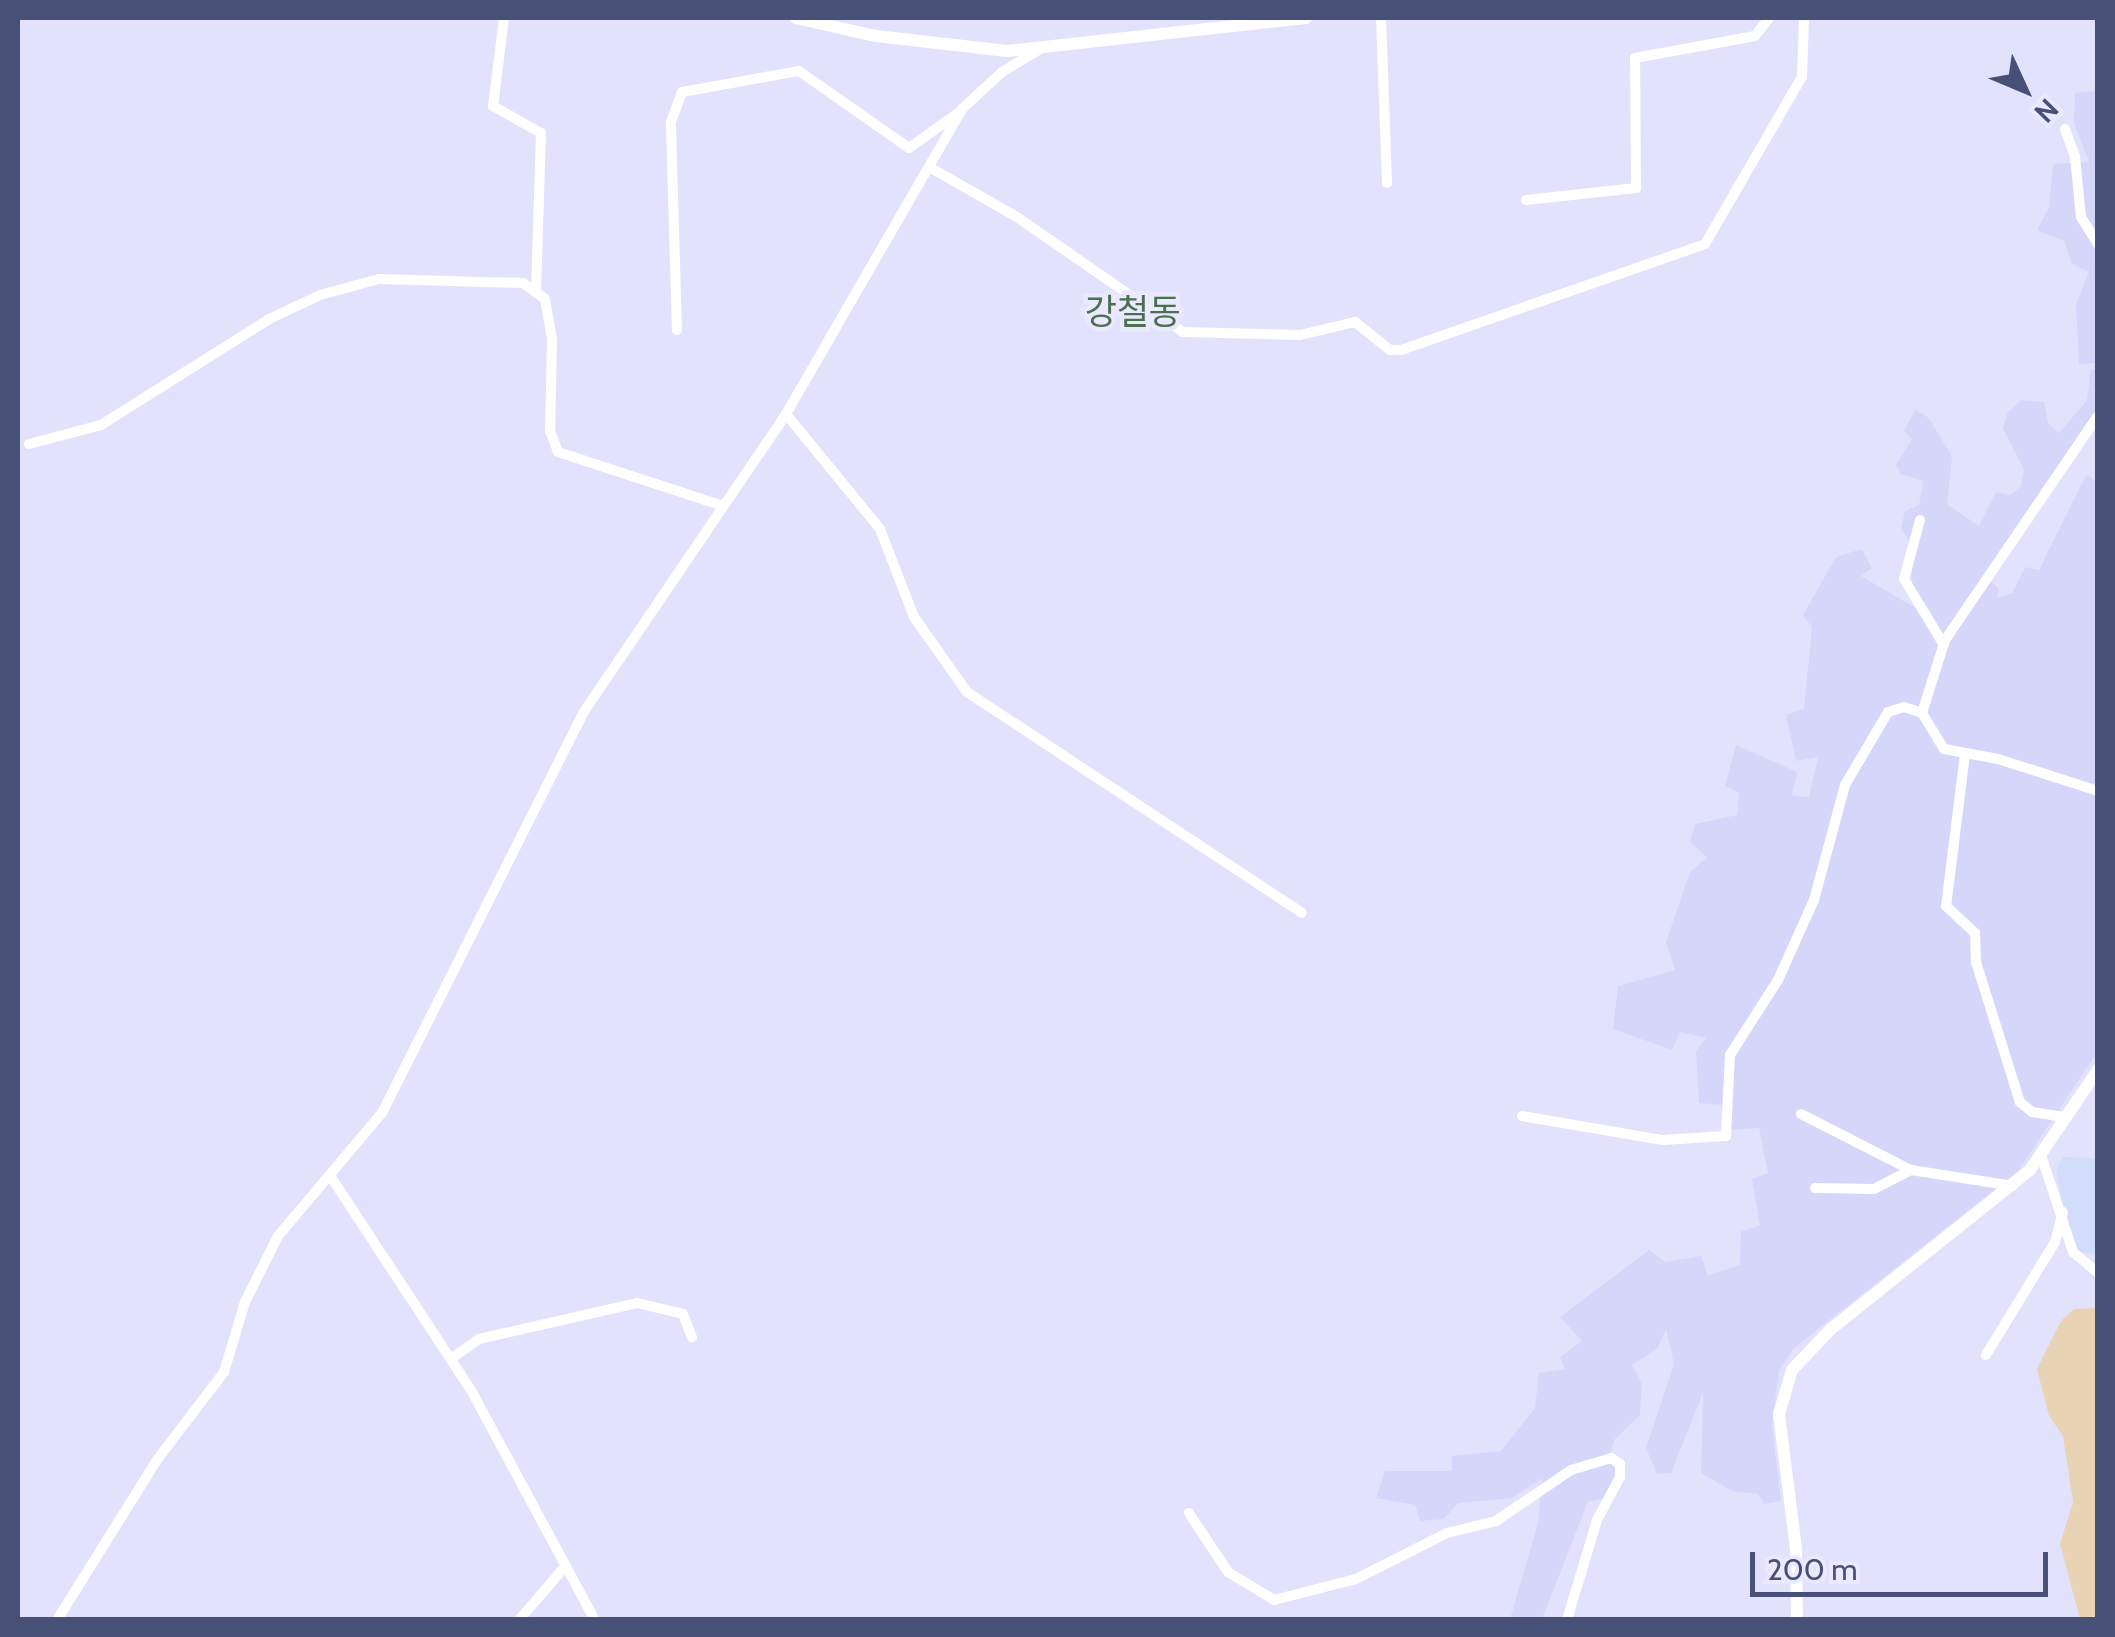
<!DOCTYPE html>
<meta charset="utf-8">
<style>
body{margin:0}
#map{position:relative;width:2115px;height:1637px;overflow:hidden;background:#e3e2fd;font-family:Cabin,"Noto Sans KR",sans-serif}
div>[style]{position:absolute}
.residential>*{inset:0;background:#d6d6fa}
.commercial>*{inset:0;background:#d2dcfb}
.water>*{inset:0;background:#e8d3b5}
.minor>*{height:10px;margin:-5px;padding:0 5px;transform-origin:5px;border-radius:5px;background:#fff}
.tertiary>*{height:12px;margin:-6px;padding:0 6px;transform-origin:6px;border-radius:6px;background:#fff}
span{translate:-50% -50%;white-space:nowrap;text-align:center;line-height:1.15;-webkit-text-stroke:9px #eae9ff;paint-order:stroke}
.quarter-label{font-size:35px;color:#4a714e}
.frame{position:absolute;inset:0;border:20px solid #475076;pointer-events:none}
.north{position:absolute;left:1975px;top:40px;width:100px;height:100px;-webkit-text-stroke:8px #eae9ff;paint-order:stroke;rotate:134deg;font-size:28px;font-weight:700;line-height:40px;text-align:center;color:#475076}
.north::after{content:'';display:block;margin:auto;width:35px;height:45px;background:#475076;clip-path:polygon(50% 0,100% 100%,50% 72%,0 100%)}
.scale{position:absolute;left:1750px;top:1552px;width:298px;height:45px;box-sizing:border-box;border:5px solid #475076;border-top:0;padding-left:12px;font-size:30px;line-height:35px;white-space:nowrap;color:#475076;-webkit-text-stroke:8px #eae9ff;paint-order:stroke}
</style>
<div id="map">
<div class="residential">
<i style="clip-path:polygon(2097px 91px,2098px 355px,2095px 363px,2079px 364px,2076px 304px,2089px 272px,2072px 264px,2064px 241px,2037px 230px,2049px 207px,2053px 164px,2089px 162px,2074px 123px,2075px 93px)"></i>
<i style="clip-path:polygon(2091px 369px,2097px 370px,2097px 414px,1985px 575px,1999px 589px,1997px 598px,2012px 593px,2025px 567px,2039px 570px,2086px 475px,2097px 481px,2098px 1051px,2019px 1170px,1793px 1349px,1779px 1371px,1772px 1425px,1781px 1501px,1764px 1504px,1758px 1494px,1732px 1491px,1701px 1473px,1703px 1393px,1671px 1473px,1657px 1474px,1646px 1448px,1674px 1364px,1666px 1329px,1657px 1349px,1632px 1365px,1642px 1383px,1640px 1415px,1614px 1440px,1609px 1458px,1624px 1477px,1610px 1497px,1588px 1502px,1542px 1619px,1510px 1619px,1538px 1523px,1542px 1478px,1512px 1498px,1458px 1503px,1444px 1519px,1420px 1521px,1415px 1505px,1376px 1498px,1385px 1471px,1452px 1471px,1452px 1456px,1501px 1451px,1535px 1408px,1539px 1373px,1565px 1369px,1560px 1357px,1582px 1341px,1560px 1317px,1649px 1250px,1665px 1262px,1701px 1256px,1708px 1275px,1740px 1265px,1741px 1231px,1760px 1226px,1752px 1179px,1768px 1173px,1759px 1128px,1729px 1130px,1723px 1105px,1699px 1103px,1696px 1051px,1706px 1038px,1680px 1032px,1672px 1050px,1613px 1029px,1618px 986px,1675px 970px,1666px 942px,1690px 872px,1707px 858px,1690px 842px,1695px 824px,1737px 815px,1739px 793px,1725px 786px,1736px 745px,1797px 772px,1792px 796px,1809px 797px,1818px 757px,1796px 761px,1786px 715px,1804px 709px,1812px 627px,1803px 615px,1836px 557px,1862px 549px,1872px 568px,1861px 576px,1914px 607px,1920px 602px,1912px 589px,1911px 544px,1901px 528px,1905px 511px,1919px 505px,1923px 481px,1901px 474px,1896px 465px,1912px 439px,1904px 431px,1915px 410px,1929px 418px,1952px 457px,1947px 504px,1979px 526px,1996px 492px,2010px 495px,2021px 486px,2024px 469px,2003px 429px,2007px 413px,2021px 400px,2044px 402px,2048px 423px,2059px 433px,2087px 400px)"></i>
</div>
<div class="commercial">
<i style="clip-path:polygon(2063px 1157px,2097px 1158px,2097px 1254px,2073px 1250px,2056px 1170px)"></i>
</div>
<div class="water">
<i style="clip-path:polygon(2097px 1308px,2097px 1619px,2080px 1619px,2060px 1544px,2073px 1502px,2063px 1436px,2049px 1416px,2037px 1369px,2061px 1321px,2074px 1309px)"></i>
</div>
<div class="minor">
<i style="left:504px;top:18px;width:89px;rotate:97.1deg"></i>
<i style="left:493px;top:106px;width:55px;rotate:29.4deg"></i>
<i style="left:541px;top:133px;width:155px;rotate:91.8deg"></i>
<i style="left:1381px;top:18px;width:165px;rotate:87.9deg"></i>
<i style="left:2065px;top:129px;width:30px;rotate:70deg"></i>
<i style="left:2075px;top:157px;width:60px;rotate:84.3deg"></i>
<i style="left:2081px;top:217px;width:32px;rotate:58deg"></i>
<i style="left:931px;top:168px;width:99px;rotate:29.7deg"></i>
<i style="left:1017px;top:217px;width:202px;rotate:34.7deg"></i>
<i style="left:1183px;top:332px;width:117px;rotate:1.5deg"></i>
<i style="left:1300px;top:335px;width:57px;rotate:-13.3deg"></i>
<i style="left:1355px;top:322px;width:45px;rotate:38.7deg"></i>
<i style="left:1390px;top:350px;width:11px"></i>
<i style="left:1401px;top:350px;width:322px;rotate:-19.2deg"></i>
<i style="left:1705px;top:244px;width:193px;rotate:-59.9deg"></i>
<i style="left:1802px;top:77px;width:59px;rotate:-88.1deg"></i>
<i style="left:1526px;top:200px;width:111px;rotate:-6.2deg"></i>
<i style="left:1636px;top:188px;width:130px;rotate:-90.4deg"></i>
<i style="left:1635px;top:58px;width:122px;rotate:-10.4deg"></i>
<i style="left:1755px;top:36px;width:23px;rotate:-52deg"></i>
<i style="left:677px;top:330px;width:208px;rotate:-91.7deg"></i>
<i style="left:671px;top:122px;width:32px;rotate:-70deg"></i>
<i style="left:682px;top:92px;width:119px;rotate:-10.2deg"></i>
<i style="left:799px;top:71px;width:134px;rotate:35deg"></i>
<i style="left:909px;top:148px;width:60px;rotate:-35.5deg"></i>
<i style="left:786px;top:414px;width:149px;rotate:50.7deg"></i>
<i style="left:880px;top:529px;width:94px;rotate:68.9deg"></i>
<i style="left:914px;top:617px;width:92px;rotate:54.8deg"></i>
<i style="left:967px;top:692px;width:401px;rotate:33.4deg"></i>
<i style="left:29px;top:444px;width:74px;rotate:-14.8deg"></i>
<i style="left:101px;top:425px;width:199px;rotate:-32.2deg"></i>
<i style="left:269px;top:319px;width:56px;rotate:-25.2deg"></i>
<i style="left:320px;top:295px;width:61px;rotate:-15.2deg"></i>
<i style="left:379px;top:279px;width:144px;rotate:1.6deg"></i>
<i style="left:523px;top:283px;width:27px;rotate:36deg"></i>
<i style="left:545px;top:299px;width:41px;rotate:80.1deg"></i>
<i style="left:552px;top:339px;width:92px;rotate:91.2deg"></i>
<i style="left:550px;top:431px;width:22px;rotate:69deg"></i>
<i style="left:558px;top:452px;width:170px;rotate:18.1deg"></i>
<i style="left:1920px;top:520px;width:61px;rotate:105.2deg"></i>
<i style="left:1904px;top:579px;width:77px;rotate:58.8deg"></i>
<i style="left:1922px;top:713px;width:77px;rotate:-72.5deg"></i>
<i style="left:1945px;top:640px;width:271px;rotate:-55.7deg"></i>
<i style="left:1965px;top:754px;width:153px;rotate:97.1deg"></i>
<i style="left:1946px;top:906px;width:40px;rotate:43deg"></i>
<i style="left:1975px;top:933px;width:29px;rotate:88deg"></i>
<i style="left:1976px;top:962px;width:147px;rotate:72.6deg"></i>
<i style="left:2020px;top:1102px;width:16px;rotate:40deg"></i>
<i style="left:2032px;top:1112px;width:36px;rotate:9deg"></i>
<i style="left:1801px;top:1114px;width:123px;rotate:27deg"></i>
<i style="left:1911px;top:1170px;width:103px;rotate:8.9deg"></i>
<i style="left:1522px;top:1116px;width:143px;rotate:9.7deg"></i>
<i style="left:1663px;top:1140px;width:63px;rotate:-3.6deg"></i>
<i style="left:1726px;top:1136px;width:81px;rotate:-87.2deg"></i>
<i style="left:1730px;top:1055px;width:89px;rotate:-57.4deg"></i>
<i style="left:1778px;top:980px;width:88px;rotate:-65.8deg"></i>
<i style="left:1814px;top:900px;width:119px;rotate:-74.9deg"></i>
<i style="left:1845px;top:785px;width:85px;rotate:-59.5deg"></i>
<i style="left:1888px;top:712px;width:17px;rotate:-17deg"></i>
<i style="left:1904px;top:707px;width:19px;rotate:18deg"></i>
<i style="left:1922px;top:713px;width:42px;rotate:58.6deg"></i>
<i style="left:1944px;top:749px;width:55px;rotate:10.5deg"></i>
<i style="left:1998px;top:759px;width:105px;rotate:17.7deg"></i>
<i style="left:2041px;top:1155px;width:102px;rotate:71.7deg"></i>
<i style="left:2073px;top:1252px;width:33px;rotate:40deg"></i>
<i style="left:331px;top:1177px;width:255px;rotate:56.7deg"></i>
<i style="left:471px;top:1390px;width:261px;rotate:61.7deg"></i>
<i style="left:1815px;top:1188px;width:59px;rotate:1deg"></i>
<i style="left:1874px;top:1189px;width:42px;rotate:-27.2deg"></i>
<i style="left:1986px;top:1355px;width:132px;rotate:-58.6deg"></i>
<i style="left:2055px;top:1242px;width:31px;rotate:-75deg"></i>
<i style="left:452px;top:1358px;width:33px;rotate:-35deg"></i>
<i style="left:479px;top:1339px;width:162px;rotate:-12.8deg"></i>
<i style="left:637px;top:1303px;width:47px;rotate:13.4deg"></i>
<i style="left:683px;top:1314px;width:25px;rotate:69deg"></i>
<i style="left:1189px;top:1513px;width:71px;rotate:56.5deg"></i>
<i style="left:1228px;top:1572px;width:54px;rotate:31.3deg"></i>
<i style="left:1274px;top:1600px;width:85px;rotate:-14.4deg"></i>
<i style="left:1356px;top:1579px;width:102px;rotate:-26.8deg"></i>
<i style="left:1447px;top:1533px;width:50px;rotate:-13.8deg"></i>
<i style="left:1496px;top:1521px;width:91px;rotate:-34.2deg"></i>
<i style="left:1571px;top:1470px;width:42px;rotate:-16.7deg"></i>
<i style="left:1611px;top:1458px;width:11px;rotate:34deg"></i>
<i style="left:1620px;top:1464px;width:13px;rotate:90deg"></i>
<i style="left:1620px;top:1477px;width:49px;rotate:118.1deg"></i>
<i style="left:1597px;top:1520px;width:104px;rotate:106.7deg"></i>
<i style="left:57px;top:1620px;width:189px;rotate:-58deg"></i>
<i style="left:157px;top:1460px;width:111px;rotate:-52.7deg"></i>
<i style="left:224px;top:1372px;width:73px;rotate:-73.3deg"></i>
<i style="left:245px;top:1302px;width:74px;rotate:-63.4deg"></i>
<i style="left:278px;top:1236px;width:161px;rotate:-49.8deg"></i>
<i style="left:382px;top:1113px;width:448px;rotate:-63.3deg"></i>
<i style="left:583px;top:713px;width:361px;rotate:-55.8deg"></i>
<i style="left:786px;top:414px;width:352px;rotate:-60deg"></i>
<i style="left:962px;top:109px;width:54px;rotate:-42.8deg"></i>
<i style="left:1002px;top:72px;width:47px;rotate:-31deg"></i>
<i style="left:519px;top:1620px;width:67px;rotate:-49.2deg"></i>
</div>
<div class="tertiary">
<i style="left:796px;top:18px;width:82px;rotate:12.7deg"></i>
<i style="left:876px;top:36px;width:132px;rotate:6.5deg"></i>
<i style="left:1007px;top:51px;width:301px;rotate:-6.3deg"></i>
<i style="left:1797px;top:1620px;width:71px;rotate:-90.8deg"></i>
<i style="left:1796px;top:1549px;width:136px;rotate:-97.2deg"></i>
<i style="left:1779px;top:1414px;width:46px;rotate:-73.5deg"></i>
<i style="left:1792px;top:1370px;width:57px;rotate:-46.4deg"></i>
<i style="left:1831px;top:1329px;width:255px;rotate:-38.6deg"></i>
<i style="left:2030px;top:1170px;width:121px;rotate:-55.8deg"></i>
</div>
<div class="quarter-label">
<span style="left:1133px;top:312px">강철동</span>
</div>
<div class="frame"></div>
<div class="north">N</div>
<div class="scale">200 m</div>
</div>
